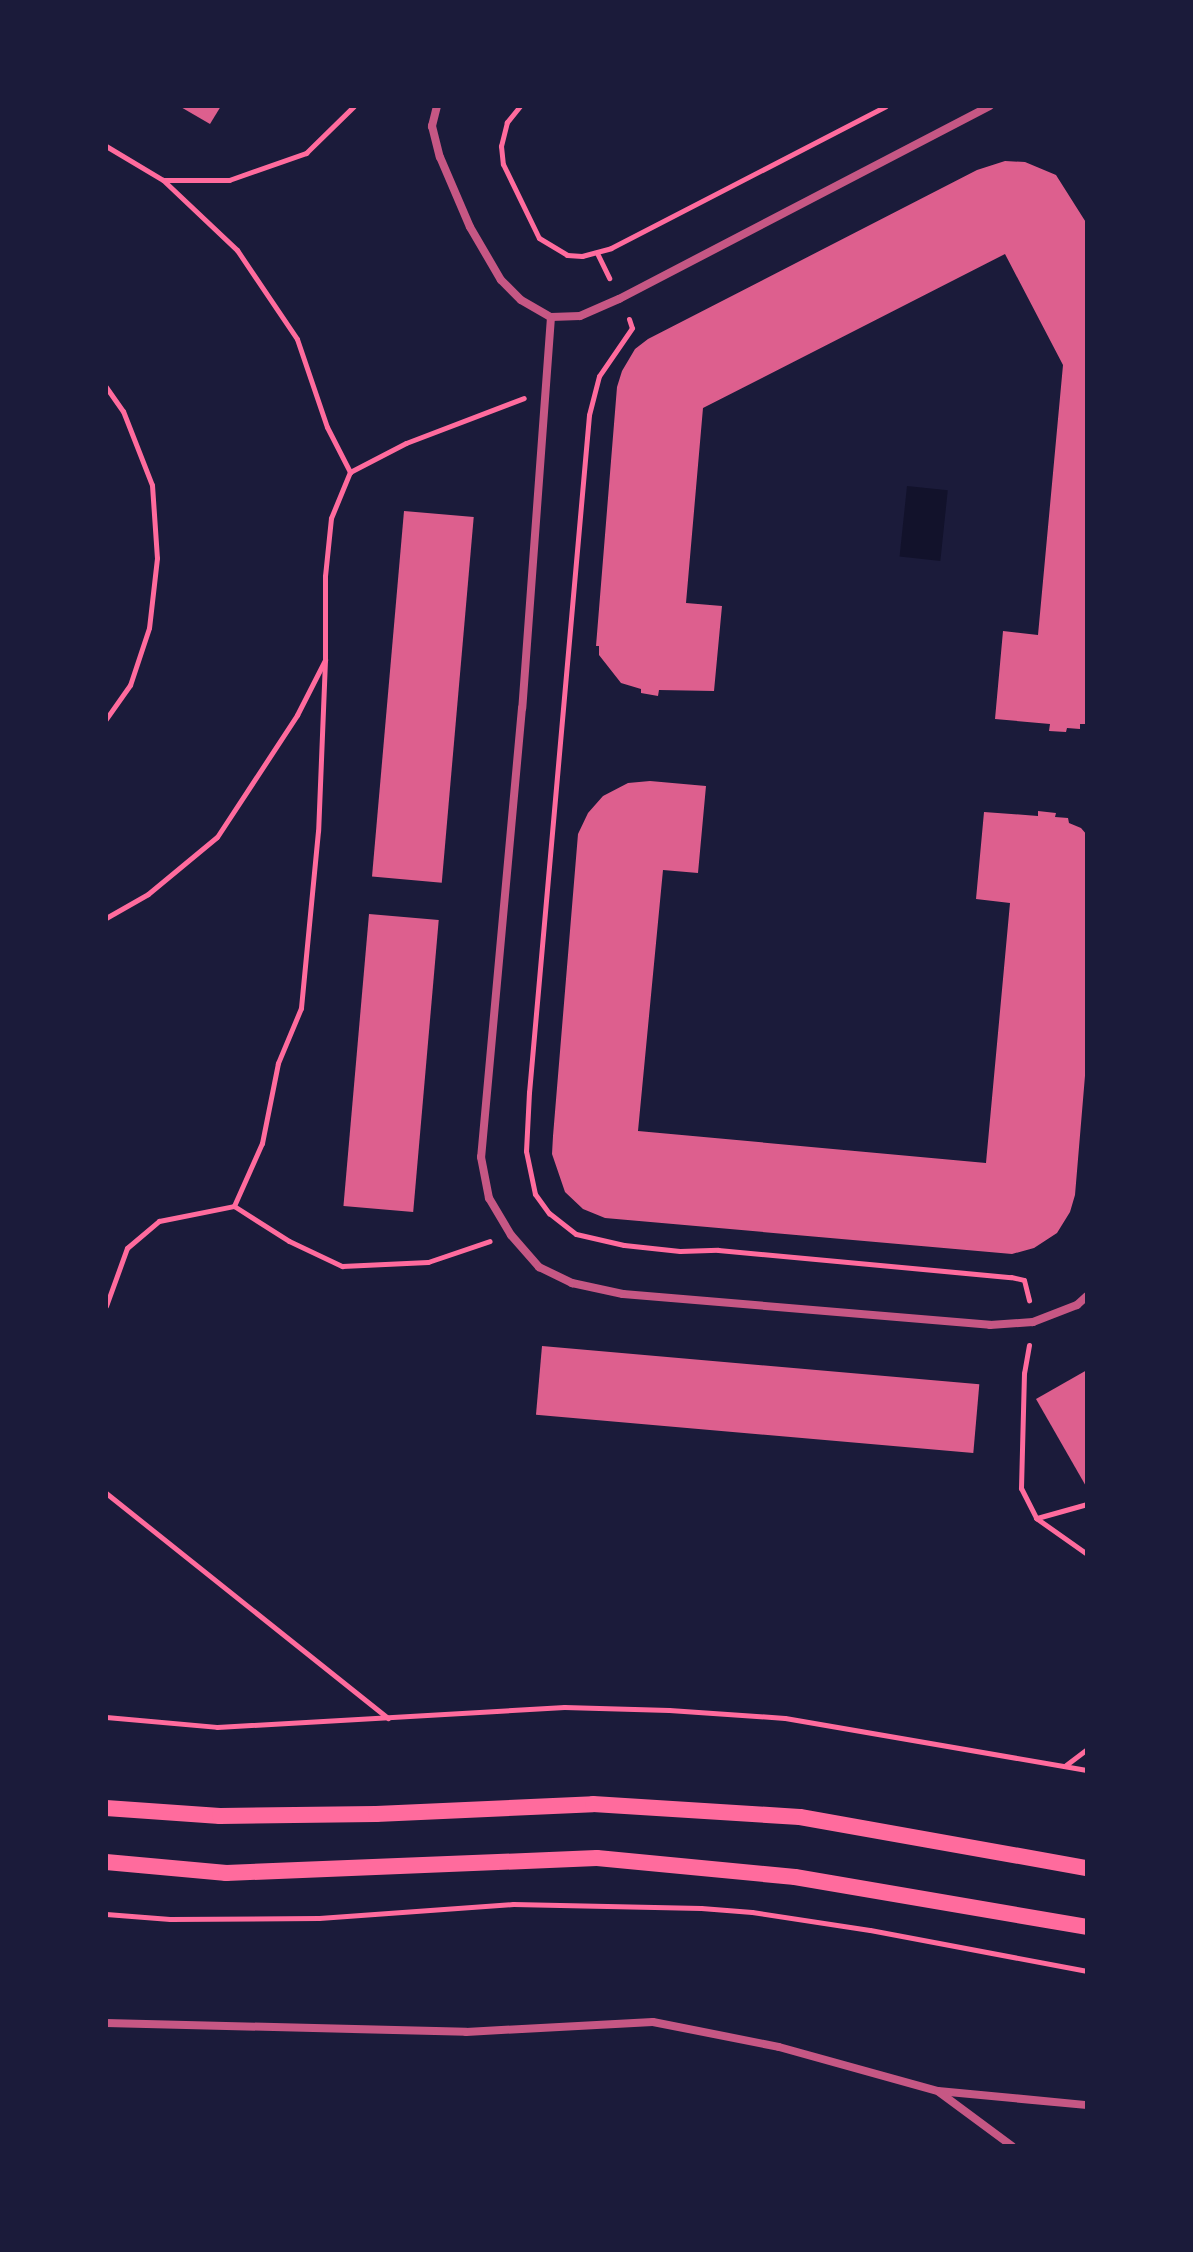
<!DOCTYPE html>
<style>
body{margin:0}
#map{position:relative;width:1193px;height:2252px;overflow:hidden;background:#1b1b3a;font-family:Commissioner,sans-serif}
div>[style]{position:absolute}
.water>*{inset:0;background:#12122b;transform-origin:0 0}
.building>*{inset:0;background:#dd5f8e;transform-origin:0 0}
.path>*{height:5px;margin:-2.5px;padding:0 2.5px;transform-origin:2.5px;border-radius:2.5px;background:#ff6b9d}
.minor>*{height:8px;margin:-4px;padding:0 4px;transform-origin:4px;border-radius:4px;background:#c65784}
.secondary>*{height:16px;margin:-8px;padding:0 8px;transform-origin:8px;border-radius:8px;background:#ff6b9d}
span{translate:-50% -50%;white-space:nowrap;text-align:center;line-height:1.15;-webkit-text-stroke:6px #1b1b3a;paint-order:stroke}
.frame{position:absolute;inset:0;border:108px solid #1b1b3a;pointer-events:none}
</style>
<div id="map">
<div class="water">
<i style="left:907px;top:486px;width:41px;height:71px;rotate:6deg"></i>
</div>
<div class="building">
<i style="clip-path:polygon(179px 106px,221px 106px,210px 124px)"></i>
<i style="clip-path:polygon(1005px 161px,1025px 162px,1056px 175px,1087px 224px,1087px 724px,1080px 724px,1080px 729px,1067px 728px,1066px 732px,1049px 731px,1050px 724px,995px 719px,1003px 631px,1038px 635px,1063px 365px,1005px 254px,703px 408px,686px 603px,722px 606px,714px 691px,659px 690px,658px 696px,641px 693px,641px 689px,621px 683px,599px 655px,599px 646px,596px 646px,617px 387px,622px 371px,635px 349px,648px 339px,977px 170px)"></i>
<i style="left:404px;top:511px;width:70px;height:367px;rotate:5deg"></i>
<i style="clip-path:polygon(650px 781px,706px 786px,698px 873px,663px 870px,638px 1131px,986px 1163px,1010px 903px,976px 899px,984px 812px,1038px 816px,1038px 811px,1056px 813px,1055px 817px,1068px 818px,1069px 823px,1081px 828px,1087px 835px,1087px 1052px,1075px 1195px,1070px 1212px,1057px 1233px,1034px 1248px,1012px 1254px,605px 1218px,583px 1209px,565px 1192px,552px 1154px,553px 1136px,578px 834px,588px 813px,603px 796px,628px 783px)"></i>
<i style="left:369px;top:914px;width:70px;height:293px;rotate:5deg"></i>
<i style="left:542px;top:1346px;width:439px;height:69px;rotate:5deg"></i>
<i style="clip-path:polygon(1087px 1370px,1087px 1488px,1036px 1399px)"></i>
</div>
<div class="path">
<i style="left:520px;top:106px;width:21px;rotate:129deg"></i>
<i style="left:507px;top:122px;width:25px;rotate:104deg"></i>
<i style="left:501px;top:146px;width:18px;rotate:84deg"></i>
<i style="left:503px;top:164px;width:82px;rotate:64.1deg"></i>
<i style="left:539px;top:238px;width:33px;rotate:31deg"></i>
<i style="left:567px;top:255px;width:15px;rotate:4deg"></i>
<i style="left:582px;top:256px;width:30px;rotate:-15deg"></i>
<i style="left:611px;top:248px;width:309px;rotate:-27.3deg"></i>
<i style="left:106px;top:146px;width:66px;rotate:30.8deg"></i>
<i style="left:163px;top:180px;width:102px;rotate:43.4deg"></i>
<i style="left:237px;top:250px;width:107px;rotate:56deg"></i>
<i style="left:297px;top:339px;width:93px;rotate:71.2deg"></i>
<i style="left:327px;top:427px;width:51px;rotate:62.9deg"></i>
<i style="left:164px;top:180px;width:65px"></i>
<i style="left:229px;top:180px;width:82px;rotate:-19.3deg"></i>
<i style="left:306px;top:153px;width:67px;rotate:-44.4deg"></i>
<i style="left:597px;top:253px;width:28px;rotate:64deg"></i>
<i style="left:629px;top:319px;width:9px;rotate:72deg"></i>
<i style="left:632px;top:328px;width:58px;rotate:124.5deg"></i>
<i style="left:599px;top:376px;width:40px;rotate:104.4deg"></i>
<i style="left:589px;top:415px;width:680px;rotate:95.06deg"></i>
<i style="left:529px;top:1092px;width:59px;rotate:92.9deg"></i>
<i style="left:526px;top:1151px;width:44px;rotate:78.2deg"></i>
<i style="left:535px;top:1194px;width:24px;rotate:54deg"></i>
<i style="left:549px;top:1213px;width:34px;rotate:38deg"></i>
<i style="left:576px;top:1234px;width:49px;rotate:12.9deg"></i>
<i style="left:624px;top:1245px;width:56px;rotate:6.1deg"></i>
<i style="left:680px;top:1251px;width:38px;rotate:-2deg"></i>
<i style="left:718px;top:1250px;width:294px;rotate:5.3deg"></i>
<i style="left:1011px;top:1277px;width:13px;rotate:13deg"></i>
<i style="left:1024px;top:1280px;width:21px;rotate:76deg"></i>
<i style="left:106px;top:387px;width:29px;rotate:55deg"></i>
<i style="left:123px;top:411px;width:79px;rotate:68.6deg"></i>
<i style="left:152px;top:485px;width:73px;rotate:86.1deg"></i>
<i style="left:157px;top:558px;width:70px;rotate:96.5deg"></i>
<i style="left:149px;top:628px;width:60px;rotate:108.4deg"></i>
<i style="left:130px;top:685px;width:42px;rotate:125.2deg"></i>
<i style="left:325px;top:660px;width:171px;rotate:92.3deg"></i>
<i style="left:318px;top:831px;width:178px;rotate:95.5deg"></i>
<i style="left:301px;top:1008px;width:60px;rotate:112.7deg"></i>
<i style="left:278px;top:1063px;width:82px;rotate:101.3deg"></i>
<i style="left:262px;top:1143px;width:69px;rotate:114deg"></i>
<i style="left:234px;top:1206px;width:65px;rotate:32.5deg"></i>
<i style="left:289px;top:1241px;width:59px;rotate:25.3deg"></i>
<i style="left:342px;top:1266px;width:86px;rotate:-2.7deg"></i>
<i style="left:428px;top:1262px;width:65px;rotate:-18.7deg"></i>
<i style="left:106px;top:918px;width:48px;rotate:-29.7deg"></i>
<i style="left:148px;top:894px;width:89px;rotate:-39.6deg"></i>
<i style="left:217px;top:837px;width:146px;rotate:-56.7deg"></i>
<i style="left:297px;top:715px;width:62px;rotate:-63deg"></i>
<i style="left:325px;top:660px;width:84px;rotate:-90deg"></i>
<i style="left:325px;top:576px;width:58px;rotate:-84.1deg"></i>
<i style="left:331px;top:518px;width:50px;rotate:-67.6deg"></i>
<i style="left:350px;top:472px;width:63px;rotate:-27.4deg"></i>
<i style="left:406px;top:443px;width:126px;rotate:-20.9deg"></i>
<i style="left:106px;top:1306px;width:62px;rotate:-70.1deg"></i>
<i style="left:127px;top:1248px;width:42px;rotate:-40.2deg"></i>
<i style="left:159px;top:1221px;width:76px;rotate:-11.3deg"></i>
<i style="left:1029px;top:1345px;width:28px;rotate:100deg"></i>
<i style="left:1024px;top:1373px;width:115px;rotate:91.5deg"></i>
<i style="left:1021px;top:1488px;width:34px;rotate:63deg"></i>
<i style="left:1036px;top:1518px;width:62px;rotate:35.2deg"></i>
<i style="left:106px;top:1493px;width:361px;rotate:38.6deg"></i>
<i style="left:1037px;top:1518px;width:52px;rotate:-15.6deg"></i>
<i style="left:106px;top:1717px;width:111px;rotate:5.1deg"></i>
<i style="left:217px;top:1727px;width:348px;rotate:-3.3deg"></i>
<i style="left:564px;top:1707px;width:105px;rotate:1.6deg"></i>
<i style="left:669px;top:1710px;width:116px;rotate:3.9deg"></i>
<i style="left:785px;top:1718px;width:306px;rotate:9.8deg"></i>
<i style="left:1066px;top:1765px;width:26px;rotate:-37deg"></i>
<i style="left:106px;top:1914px;width:64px;rotate:4.5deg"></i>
<i style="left:170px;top:1919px;width:149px;rotate:-0.4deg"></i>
<i style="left:319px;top:1918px;width:195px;rotate:-4.1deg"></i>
<i style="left:513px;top:1904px;width:188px;rotate:1.2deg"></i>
<i style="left:701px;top:1908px;width:51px;rotate:4.5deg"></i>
<i style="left:752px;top:1912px;width:119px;rotate:8.7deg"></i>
<i style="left:870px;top:1930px;width:221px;rotate:10.7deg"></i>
</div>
<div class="minor">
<i style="left:437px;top:106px;width:21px;rotate:104deg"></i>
<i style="left:432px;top:126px;width:32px;rotate:76deg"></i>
<i style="left:440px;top:157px;width:76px;rotate:66.8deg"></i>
<i style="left:470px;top:227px;width:61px;rotate:59.7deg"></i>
<i style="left:501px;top:280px;width:28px;rotate:45deg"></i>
<i style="left:521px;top:300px;width:34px;rotate:30deg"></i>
<i style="left:551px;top:317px;width:29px;rotate:-2deg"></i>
<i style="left:580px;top:316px;width:43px;rotate:-23.6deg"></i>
<i style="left:619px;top:299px;width:418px;rotate:-27.5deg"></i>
<i style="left:551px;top:317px;width:392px;rotate:94.2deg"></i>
<i style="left:522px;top:708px;width:451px;rotate:95.2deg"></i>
<i style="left:481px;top:1157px;width:42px;rotate:79deg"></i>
<i style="left:489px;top:1198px;width:43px;rotate:59.3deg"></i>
<i style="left:511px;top:1235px;width:43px;rotate:48.8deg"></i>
<i style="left:539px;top:1267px;width:37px;rotate:26deg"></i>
<i style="left:572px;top:1283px;width:52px;rotate:12.2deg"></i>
<i style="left:623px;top:1294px;width:368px;rotate:4.8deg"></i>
<i style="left:990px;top:1325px;width:43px;rotate:-4deg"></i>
<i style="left:1033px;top:1322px;width:47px;rotate:-21.1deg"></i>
<i style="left:1077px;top:1305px;width:13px;rotate:-42deg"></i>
<i style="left:106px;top:2023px;width:360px;rotate:1.4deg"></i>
<i style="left:466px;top:2032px;width:187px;rotate:-3.1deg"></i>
<i style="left:653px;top:2022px;width:128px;rotate:11.2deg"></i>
<i style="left:779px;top:2047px;width:165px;rotate:15.5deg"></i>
<i style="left:938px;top:2091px;width:150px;rotate:5.4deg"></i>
<i style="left:939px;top:2092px;width:91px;rotate:36.5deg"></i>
</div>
<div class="secondary">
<i style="left:106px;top:1808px;width:114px;rotate:4deg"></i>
<i style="left:220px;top:1816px;width:156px;rotate:-0.7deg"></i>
<i style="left:376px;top:1814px;width:217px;rotate:-2.6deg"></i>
<i style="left:593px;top:1804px;width:207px;rotate:3.6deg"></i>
<i style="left:800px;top:1817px;width:291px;rotate:10.1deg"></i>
<i style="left:106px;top:1862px;width:121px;rotate:5.2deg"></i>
<i style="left:226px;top:1873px;width:371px;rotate:-2.3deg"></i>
<i style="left:597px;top:1858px;width:199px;rotate:5.5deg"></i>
<i style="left:795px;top:1877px;width:296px;rotate:9.7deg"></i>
</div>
<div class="frame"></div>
</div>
